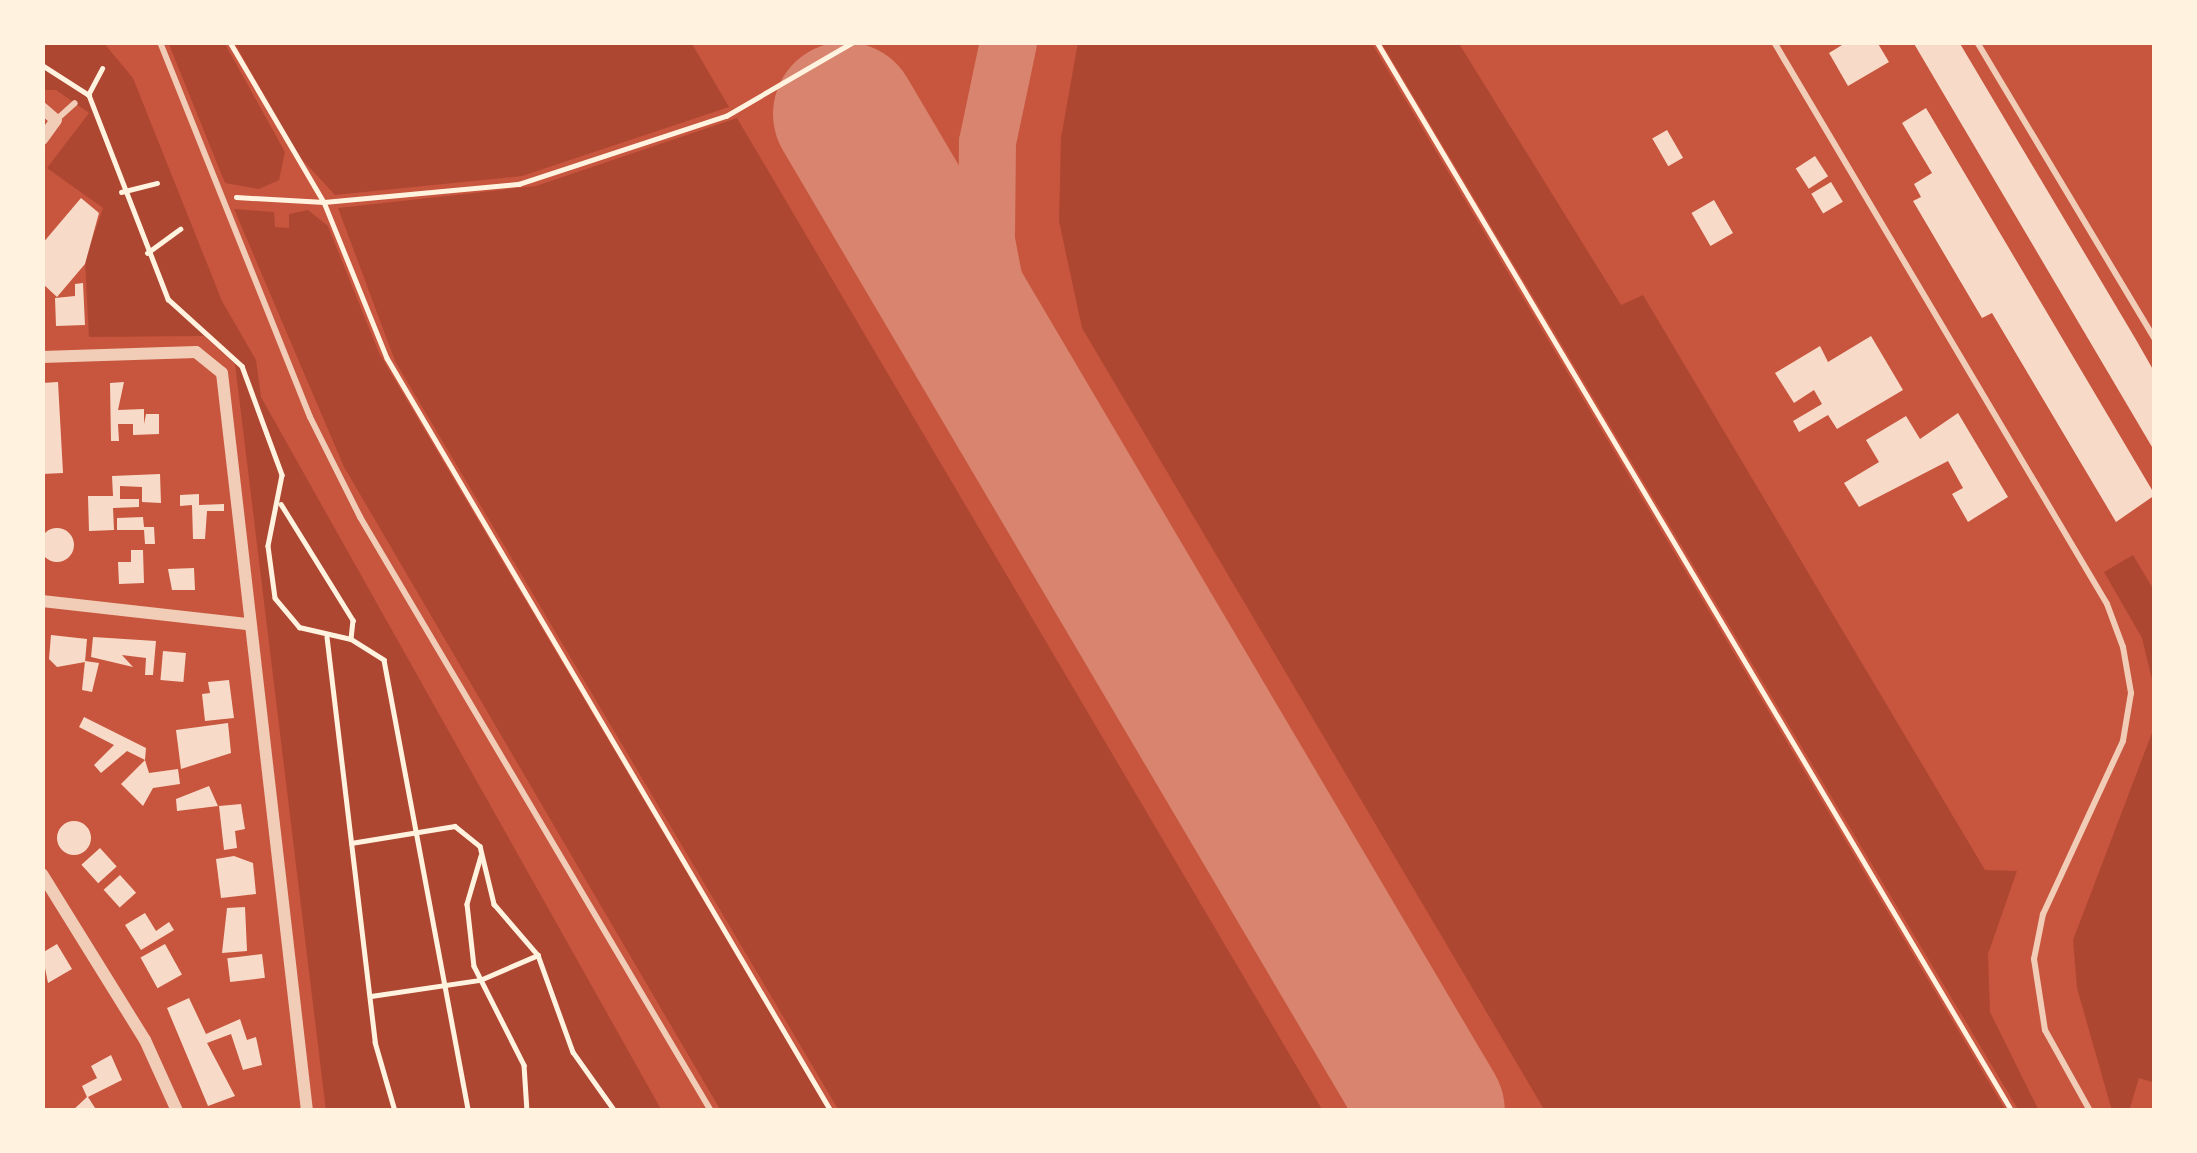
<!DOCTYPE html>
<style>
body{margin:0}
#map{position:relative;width:2197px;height:1153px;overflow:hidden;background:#c8553d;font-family:"DM Sans",sans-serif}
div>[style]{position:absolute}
.green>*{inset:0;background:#ae4732}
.taxiway>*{height:57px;margin:-28.5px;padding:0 28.5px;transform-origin:28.5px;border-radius:28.5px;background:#d8846e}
.runway>*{height:144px;margin:-72px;padding:0 72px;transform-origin:72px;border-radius:72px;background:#d8846e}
.building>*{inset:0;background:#f7dbc8;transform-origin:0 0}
.round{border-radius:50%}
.path>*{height:4.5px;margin:-2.25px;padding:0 2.25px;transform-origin:2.25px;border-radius:2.25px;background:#fff3e0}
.service>*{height:6px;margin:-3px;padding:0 3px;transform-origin:3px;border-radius:3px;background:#f1ccb7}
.minor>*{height:12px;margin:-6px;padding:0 6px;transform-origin:6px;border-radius:6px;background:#f1ccb7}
span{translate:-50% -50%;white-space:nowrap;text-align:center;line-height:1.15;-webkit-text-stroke:12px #fff3e0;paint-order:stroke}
.frame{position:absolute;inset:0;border:45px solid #fff3e0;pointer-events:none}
</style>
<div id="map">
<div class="green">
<i style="clip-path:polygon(42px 42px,103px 42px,133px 78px,222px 301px,256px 360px,261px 397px,662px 1111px,326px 1111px,235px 364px,204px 336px,89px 337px,85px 260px,103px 208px,47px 168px,89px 113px,56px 90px,42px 90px)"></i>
<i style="clip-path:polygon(168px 42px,224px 42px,285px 152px,279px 180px,259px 189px,225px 183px)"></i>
<i style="clip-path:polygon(234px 42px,691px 42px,729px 107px,522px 176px,335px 195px,298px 155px)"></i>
<i style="clip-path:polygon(1078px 42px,1371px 42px,2006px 1111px,1545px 1111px,1082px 328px,1059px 221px,1061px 138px)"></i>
<i style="clip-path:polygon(1381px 42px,1458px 42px,1621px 305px,1643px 295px,1985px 870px,2017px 871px,1988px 954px,1990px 1012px,2039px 1111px,2019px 1111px)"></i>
<i style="clip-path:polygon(737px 118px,1323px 1111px,839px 1111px,395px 361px,338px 208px,536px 186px)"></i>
<i style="clip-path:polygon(234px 209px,274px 212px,275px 227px,289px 228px,289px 214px,308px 210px,328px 226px,379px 353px,828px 1111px,721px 1111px,344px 467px)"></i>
<i style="clip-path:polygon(2133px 555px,2155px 592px,2155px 692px,2142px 638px,2104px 572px)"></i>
<i style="clip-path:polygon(2155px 725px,2155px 1083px,2139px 1078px,2129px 1111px,2112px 1111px,2077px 988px,2073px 940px)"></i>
</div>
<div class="taxiway">
<i style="left:1008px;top:42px;width:102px;rotate:101.9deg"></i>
<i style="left:987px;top:142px;width:98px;rotate:90.6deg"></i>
<i style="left:986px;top:240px;width:116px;rotate:79.1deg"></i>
<i style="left:1008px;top:354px;width:115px;rotate:69deg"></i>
</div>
<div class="runway">
<i style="left:845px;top:114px;width:1157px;rotate:59.47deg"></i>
</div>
<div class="building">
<i style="clip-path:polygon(1847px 42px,1877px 42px,1889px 62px,1848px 86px,1829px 53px)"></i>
<i style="clip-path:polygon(1913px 42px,1959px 42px,2135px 338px,2155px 373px,2155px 452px)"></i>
<i style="clip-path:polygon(1926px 108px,2155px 495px,2116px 522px,1992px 313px,1982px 318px,1913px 201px,1921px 197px,1914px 184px,1932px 173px,1902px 123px)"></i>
<i style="left:1667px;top:130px;width:32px;height:17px;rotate:60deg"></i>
<i style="left:1815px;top:156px;width:24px;height:23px;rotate:57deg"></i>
<i style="left:1831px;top:182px;width:23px;height:23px;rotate:59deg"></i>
<i style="clip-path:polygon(81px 198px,99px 213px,85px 264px,57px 297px,42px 283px,42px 244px)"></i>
<i style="left:1714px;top:200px;width:38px;height:26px;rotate:60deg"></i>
<i style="clip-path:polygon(83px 283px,85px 325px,56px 326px,55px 298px,75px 296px,75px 284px)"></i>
<i style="clip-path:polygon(1871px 336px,1903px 390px,1837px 429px,1828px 415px,1799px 432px,1793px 421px,1822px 404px,1814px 390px,1794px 403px,1775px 373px,1820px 346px,1828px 362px)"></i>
<i style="clip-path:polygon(58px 382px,63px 473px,42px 474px,42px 383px)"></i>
<i style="clip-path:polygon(124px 382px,118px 410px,144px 409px,144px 424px,146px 414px,159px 414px,159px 434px,133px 435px,133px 424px,118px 424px,119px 441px,111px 441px,110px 383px)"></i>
<i style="clip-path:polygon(1958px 413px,2008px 497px,1968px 522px,1952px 494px,1963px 488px,1948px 461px,1859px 507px,1844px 483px,1879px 462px,1866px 440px,1906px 416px,1920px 439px)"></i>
<i style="clip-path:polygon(160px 474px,161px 503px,142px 502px,142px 487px,120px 486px,120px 499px,139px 499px,139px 507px,113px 508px,114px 530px,89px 531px,88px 496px,113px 496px,112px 476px)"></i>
<i style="clip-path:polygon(199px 494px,199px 505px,224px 504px,224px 511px,207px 511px,205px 539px,193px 539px,192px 505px,180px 506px,180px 495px)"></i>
<i style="clip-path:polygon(143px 517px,144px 527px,154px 527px,155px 544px,145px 544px,144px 530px,117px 530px,117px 518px)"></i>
<i class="round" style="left:40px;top:528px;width:34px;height:34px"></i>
<i style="clip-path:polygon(131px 550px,143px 550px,144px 583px,119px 584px,118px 562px,131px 562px)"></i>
<i style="clip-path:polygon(194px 568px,195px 590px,172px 590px,168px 569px)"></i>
<i style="clip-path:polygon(51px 635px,87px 639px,85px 662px,57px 667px,49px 659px)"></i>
<i style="clip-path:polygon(93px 637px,156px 641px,153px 675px,145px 675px,146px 658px,122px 655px,133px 667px,91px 657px)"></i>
<i style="left:163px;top:651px;width:23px;height:29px;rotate:5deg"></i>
<i style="clip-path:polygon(85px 661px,99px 663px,92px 692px,82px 690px)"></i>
<i style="clip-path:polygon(229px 680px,234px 718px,205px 721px,202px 694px,210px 693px,208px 682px)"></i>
<i style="clip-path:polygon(84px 717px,146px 748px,145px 760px,127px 751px,101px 773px,94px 765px,114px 745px,79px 727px)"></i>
<i style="clip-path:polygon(228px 723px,231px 753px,181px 769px,176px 730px)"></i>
<i style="clip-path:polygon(145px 760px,149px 773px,178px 769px,180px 784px,153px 788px,143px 806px,121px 784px)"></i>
<i style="clip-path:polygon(209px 786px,218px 806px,177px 811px,176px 799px)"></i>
<i style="clip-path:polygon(241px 804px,245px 829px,235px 831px,237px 848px,224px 850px,219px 806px)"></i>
<i class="round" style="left:57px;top:821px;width:34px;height:34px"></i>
<i style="left:100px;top:848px;width:25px;height:25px;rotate:48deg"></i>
<i style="clip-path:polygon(234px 856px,253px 863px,256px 894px,221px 898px,216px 859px)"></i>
<i style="left:120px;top:875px;width:24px;height:22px;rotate:48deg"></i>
<i style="clip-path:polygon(245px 907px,247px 951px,222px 953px,227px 908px)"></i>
<i style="clip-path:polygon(145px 913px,156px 931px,169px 922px,174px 930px,141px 950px,125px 925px)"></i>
<i style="clip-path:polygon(57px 944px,72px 969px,48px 983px,42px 953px)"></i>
<i style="left:165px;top:944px;width:35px;height:28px;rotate:61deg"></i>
<i style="left:262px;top:954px;width:24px;height:35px;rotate:83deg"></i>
<i style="clip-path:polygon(189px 998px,206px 1034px,240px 1019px,247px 1040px,256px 1037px,262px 1065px,243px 1070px,231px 1034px,207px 1043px,235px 1096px,208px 1106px,167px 1008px)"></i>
<i style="clip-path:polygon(111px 1055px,122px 1080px,88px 1097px,97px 1111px,72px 1111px,87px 1097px,82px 1086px,97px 1078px,91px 1066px)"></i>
</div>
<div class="path">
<i style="left:230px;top:42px;width:186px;rotate:59.6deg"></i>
<i style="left:324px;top:202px;width:168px;rotate:68deg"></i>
<i style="left:387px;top:358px;width:874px;rotate:59.47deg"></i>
<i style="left:1377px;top:42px;width:1243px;rotate:59.29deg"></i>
<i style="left:42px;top:65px;width:56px;rotate:32.6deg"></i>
<i style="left:89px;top:95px;width:219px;rotate:68.8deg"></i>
<i style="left:168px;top:299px;width:100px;rotate:42.2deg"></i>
<i style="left:242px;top:366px;width:116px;rotate:69.8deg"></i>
<i style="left:282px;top:475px;width:72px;rotate:101.2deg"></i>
<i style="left:268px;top:546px;width:52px;rotate:82.3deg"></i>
<i style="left:275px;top:598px;width:38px;rotate:50deg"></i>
<i style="left:299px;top:627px;width:53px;rotate:13deg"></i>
<i style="left:351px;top:639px;width:39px;rotate:32deg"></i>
<i style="left:384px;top:660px;width:459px;rotate:79.4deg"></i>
<i style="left:88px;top:95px;width:30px;rotate:-62deg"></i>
<i style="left:121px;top:192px;width:37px;rotate:-14deg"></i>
<i style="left:236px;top:197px;width:88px;rotate:3.3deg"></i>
<i style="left:324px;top:202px;width:196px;rotate:-5.3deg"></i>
<i style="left:519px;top:184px;width:218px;rotate:-18.2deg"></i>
<i style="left:726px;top:116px;width:147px;rotate:-30.2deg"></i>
<i style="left:147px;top:253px;width:41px;rotate:-36deg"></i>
<i style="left:281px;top:504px;width:137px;rotate:58.2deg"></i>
<i style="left:353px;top:620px;width:19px;rotate:96deg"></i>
<i style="left:327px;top:637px;width:408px;rotate:83.2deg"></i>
<i style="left:375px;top:1042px;width:72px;rotate:73.8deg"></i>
<i style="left:351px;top:843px;width:105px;rotate:-9.3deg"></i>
<i style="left:455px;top:826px;width:32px;rotate:39deg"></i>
<i style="left:480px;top:846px;width:60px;rotate:76.4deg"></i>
<i style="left:494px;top:904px;width:67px;rotate:49.2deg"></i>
<i style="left:538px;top:955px;width:103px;rotate:70.2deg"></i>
<i style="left:573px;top:1052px;width:72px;rotate:54.6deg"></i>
<i style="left:481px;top:856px;width:50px;rotate:106.3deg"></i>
<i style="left:467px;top:904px;width:62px;rotate:83.6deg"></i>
<i style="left:474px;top:966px;width:111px;rotate:63.2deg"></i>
<i style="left:524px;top:1065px;width:46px;rotate:86.3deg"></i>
<i style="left:371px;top:996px;width:110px;rotate:-8.4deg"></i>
<i style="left:480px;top:980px;width:63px;rotate:-23.3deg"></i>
</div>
<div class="service">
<i style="left:160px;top:42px;width:404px;rotate:68.2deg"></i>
<i style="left:310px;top:417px;width:112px;rotate:63.4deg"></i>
<i style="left:360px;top:517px;width:690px;rotate:59.42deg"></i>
<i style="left:1774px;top:42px;width:653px;rotate:59.35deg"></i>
<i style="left:2107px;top:604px;width:46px;rotate:69.6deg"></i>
<i style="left:2123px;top:647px;width:47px;rotate:80.1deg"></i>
<i style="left:2131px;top:693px;width:49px;rotate:99.5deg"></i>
<i style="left:2123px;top:741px;width:191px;rotate:114.8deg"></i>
<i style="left:2043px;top:914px;width:46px;rotate:101.3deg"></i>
<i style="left:2034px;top:959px;width:72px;rotate:81.2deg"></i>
<i style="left:2045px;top:1030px;width:93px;rotate:60.9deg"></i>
<i style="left:1977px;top:42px;width:347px;rotate:59.1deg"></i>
<i style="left:56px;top:120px;width:25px;rotate:-42deg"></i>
</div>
<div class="minor">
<i style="left:42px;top:108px;width:18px;rotate:41deg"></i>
<i style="left:56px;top:120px;width:24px;rotate:126deg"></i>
<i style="left:42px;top:357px;width:154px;rotate:-1.9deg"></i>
<i style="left:196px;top:352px;width:33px;rotate:39deg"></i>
<i style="left:222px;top:373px;width:743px;rotate:83.43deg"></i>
<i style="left:42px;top:601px;width:206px;rotate:6.4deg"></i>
<i style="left:42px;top:874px;width:195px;rotate:58.2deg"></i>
<i style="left:145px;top:1040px;width:78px;rotate:65.7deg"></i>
</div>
<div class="frame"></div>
</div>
